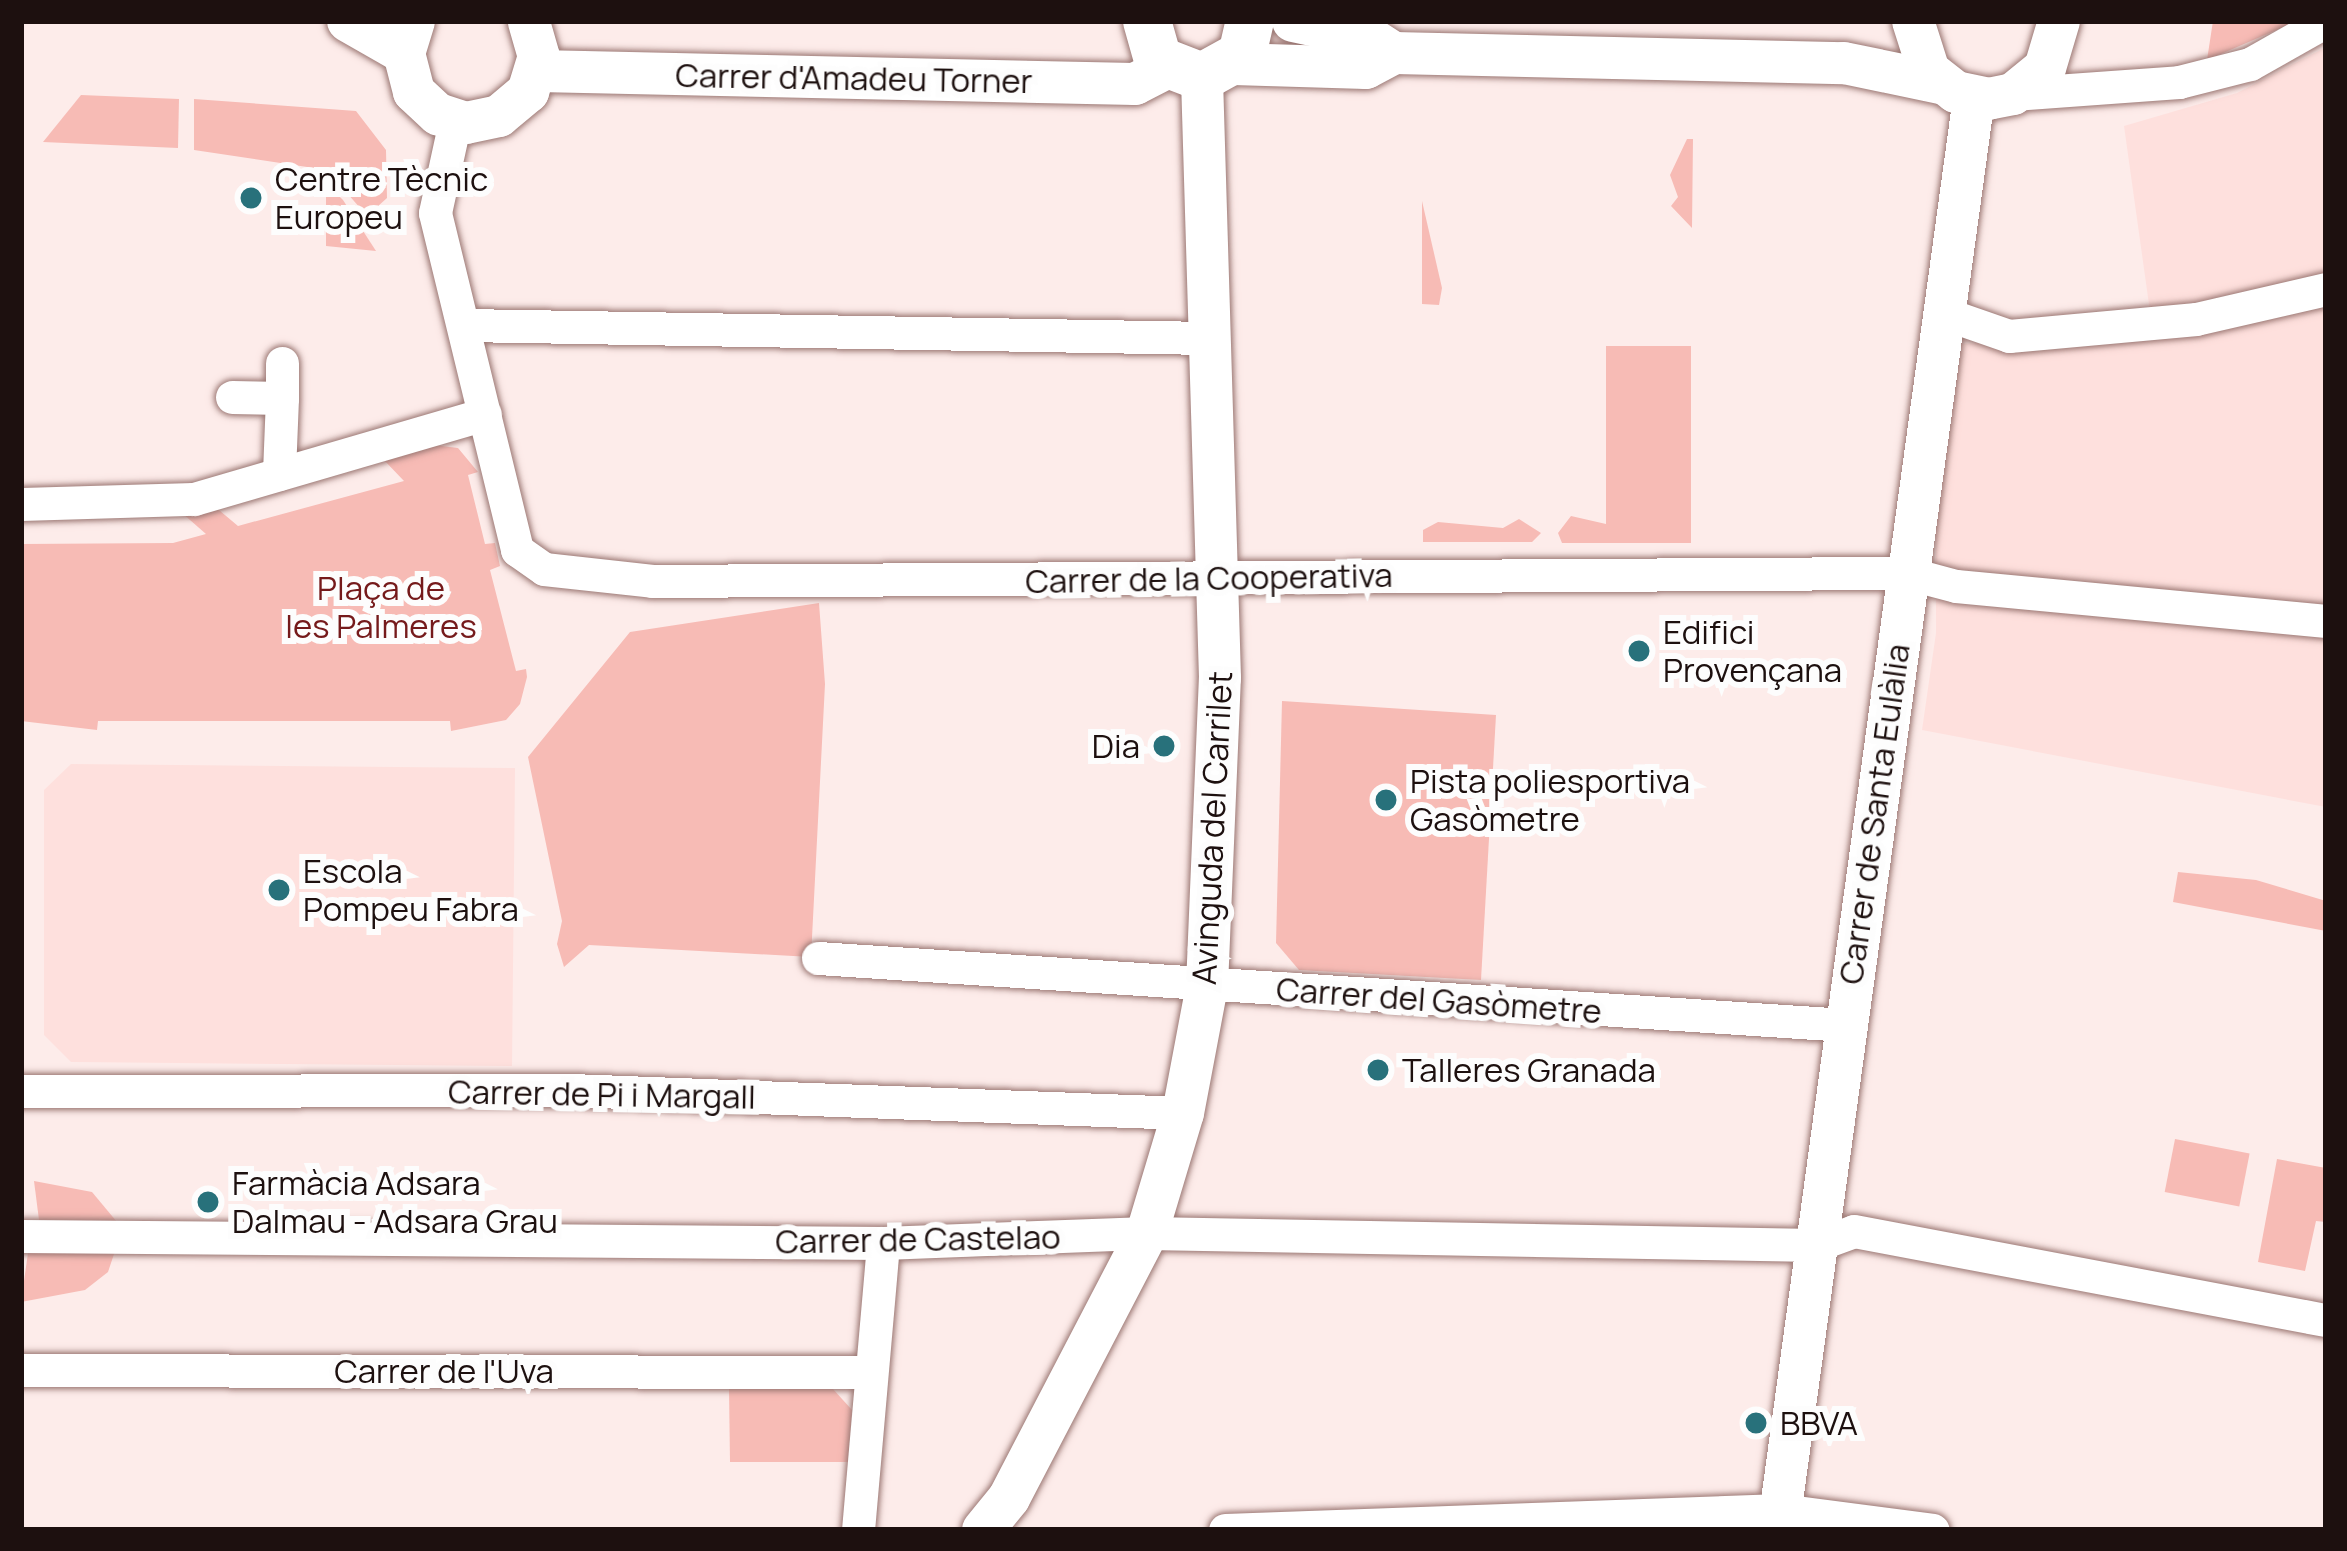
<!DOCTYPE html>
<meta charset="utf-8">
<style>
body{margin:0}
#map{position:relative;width:2347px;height:1551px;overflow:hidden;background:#fdecea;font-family:Manrope,sans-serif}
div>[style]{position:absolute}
.built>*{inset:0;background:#fee0dd}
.green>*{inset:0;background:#f7bbb5;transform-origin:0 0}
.roads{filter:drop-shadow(0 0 3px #9b7773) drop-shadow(0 0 3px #9b7773)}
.minor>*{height:33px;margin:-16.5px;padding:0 16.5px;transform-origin:16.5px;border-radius:16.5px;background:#fff}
.tertiary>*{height:42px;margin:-21px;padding:0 21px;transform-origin:21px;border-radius:21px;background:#fff}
.secondary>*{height:48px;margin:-24px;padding:0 24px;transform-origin:24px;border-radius:24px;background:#fff}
.dots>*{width:33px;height:33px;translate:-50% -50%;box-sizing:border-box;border:6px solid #fdfdfd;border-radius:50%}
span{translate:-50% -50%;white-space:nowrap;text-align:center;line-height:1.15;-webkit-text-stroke:12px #fdfdfd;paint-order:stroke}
.street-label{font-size:33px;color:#1d100f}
.poi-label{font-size:33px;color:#1d100f}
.left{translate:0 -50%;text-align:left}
.right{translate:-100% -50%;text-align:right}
.park-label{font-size:33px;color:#751a1b}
.frame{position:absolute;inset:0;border:24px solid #1d100f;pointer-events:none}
</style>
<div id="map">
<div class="built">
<i style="clip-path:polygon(2326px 47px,2326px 807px,1922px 730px,1936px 633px,1936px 520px,1961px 344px,2153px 333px,2124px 126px,2237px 93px)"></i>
<i style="clip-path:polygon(71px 764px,515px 768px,512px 1066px,71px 1062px,44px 1035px,44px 790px)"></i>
</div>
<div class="green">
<i style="clip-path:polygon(2213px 21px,2297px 21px,2207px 60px)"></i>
<i style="clip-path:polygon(81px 95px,179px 99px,178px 148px,43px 142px)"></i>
<i style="clip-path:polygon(194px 99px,356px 111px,386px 150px,387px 198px,367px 216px,327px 170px,194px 150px)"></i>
<i style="clip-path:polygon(1687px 139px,1693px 139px,1692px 228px,1671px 206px,1678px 197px,1670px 175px)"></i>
<i style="clip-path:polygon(326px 183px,343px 200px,376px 251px,326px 246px)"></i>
<i style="clip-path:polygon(1422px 201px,1442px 288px,1439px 305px,1422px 304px)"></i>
<i style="clip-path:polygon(1606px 346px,1691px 346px,1691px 543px,1562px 543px,1558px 533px,1571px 516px,1606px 524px)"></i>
<i style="clip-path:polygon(434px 445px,458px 448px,478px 472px,468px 475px,485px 544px,495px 543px,500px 566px,490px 570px,516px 671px,526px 669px,527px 677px,520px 704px,506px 720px,451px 731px,450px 721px,98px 721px,97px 730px,21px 721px,21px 544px,173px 543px,206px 534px,182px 513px,213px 505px,238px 526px,404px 481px,383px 459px)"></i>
<i style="clip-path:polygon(1519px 519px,1541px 533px,1532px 542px,1423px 542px,1423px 530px,1438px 522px,1503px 528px)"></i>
<i style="clip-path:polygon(819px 603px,825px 684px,811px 957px,589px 945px,564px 967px,557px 944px,562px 921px,528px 757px,630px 632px)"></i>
<i style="clip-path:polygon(1282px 701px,1496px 715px,1481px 980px,1299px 970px,1276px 943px)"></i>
<i style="clip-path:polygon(2178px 872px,2256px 880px,2326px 901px,2326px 931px,2173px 902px)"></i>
<i style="left:2175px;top:1139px;width:76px;height:54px;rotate:11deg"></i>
<i style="clip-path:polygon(2277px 1159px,2326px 1168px,2326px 1222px,2316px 1221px,2305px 1271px,2258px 1262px)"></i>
<i style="clip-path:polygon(34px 1181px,92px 1192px,117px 1222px,39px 1220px)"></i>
<i style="clip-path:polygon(115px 1251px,108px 1272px,85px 1290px,21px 1302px,28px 1253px)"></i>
<i style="clip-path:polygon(729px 1389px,833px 1389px,852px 1410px,848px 1462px,730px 1462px)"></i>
</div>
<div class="roads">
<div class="minor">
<i style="left:2013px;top:94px;width:166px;rotate:-4.1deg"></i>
<i style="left:2179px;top:82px;width:73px;rotate:-14.2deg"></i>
<i style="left:2250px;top:64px;width:87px;rotate:-29.5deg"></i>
<i style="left:455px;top:121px;width:94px;rotate:102.3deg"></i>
<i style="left:435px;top:213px;width:347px;rotate:76.3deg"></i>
<i style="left:517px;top:550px;width:33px;rotate:35deg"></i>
<i style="left:544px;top:569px;width:109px;rotate:6.3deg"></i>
<i style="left:652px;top:581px;width:1255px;rotate:-0.37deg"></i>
<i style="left:1907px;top:573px;width:51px;rotate:14.9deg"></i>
<i style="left:1956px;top:586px;width:372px;rotate:5.4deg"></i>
<i style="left:1943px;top:313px;width:70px;rotate:19.2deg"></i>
<i style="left:2009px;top:336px;width:188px;rotate:-5.2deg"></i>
<i style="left:2196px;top:319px;width:133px;rotate:-13deg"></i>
<i style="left:464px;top:325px;width:746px;rotate:1deg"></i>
<i style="left:232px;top:397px;width:50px;rotate:1.1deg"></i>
<i style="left:282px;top:398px;width:76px;rotate:92.3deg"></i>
<i style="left:282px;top:398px;width:35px;rotate:-90deg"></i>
<i style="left:21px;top:504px;width:173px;rotate:-1.7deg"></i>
<i style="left:194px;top:499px;width:303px;rotate:-16.3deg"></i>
<i style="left:818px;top:958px;width:1029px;rotate:3.73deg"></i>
<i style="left:21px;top:1091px;width:550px;rotate:-0.1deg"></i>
<i style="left:571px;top:1090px;width:612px;rotate:2.15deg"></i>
<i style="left:21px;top:1236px;width:862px;rotate:0.47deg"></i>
<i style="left:883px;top:1243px;width:264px;rotate:-2.2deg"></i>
<i style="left:1147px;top:1233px;width:669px;rotate:1.03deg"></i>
<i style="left:1816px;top:1245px;width:40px;rotate:-20.2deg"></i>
<i style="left:1854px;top:1231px;width:480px;rotate:10.7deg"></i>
<i style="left:21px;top:1370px;width:845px;rotate:0.14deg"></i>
<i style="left:858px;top:1530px;width:288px;rotate:-85deg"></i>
<i style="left:1225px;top:1530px;width:556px;rotate:-2.06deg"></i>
<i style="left:1781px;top:1510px;width:153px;rotate:7.5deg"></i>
</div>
<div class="tertiary">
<i style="left:348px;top:21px;width:64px;rotate:29.7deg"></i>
<i style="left:414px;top:21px;width:34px;rotate:107deg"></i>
<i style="left:404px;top:53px;width:40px;rotate:75.6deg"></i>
<i style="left:414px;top:92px;width:33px;rotate:43deg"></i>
<i style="left:438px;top:114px;width:29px;rotate:18deg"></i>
<i style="left:466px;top:123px;width:34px;rotate:-12deg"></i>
<i style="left:499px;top:116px;width:38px;rotate:-40deg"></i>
<i style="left:528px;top:92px;width:37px;rotate:-73deg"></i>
<i style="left:539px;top:57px;width:37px;rotate:-106deg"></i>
<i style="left:1293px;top:21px;width:78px;rotate:11.9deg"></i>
<i style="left:1369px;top:37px;width:30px;rotate:33deg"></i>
<i style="left:1913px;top:21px;width:52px;rotate:72.3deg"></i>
<i style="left:1929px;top:71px;width:34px;rotate:38deg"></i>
<i style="left:1956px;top:92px;width:33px;rotate:12deg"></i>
<i style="left:1988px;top:99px;width:25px;rotate:-11deg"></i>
<i style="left:2013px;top:94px;width:41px;rotate:-39.1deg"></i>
<i style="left:2045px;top:68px;width:49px;rotate:-73.4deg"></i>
<i style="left:1233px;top:64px;width:133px;rotate:1.7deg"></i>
<i style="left:1366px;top:68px;width:32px;rotate:-28deg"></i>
<i style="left:1394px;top:53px;width:450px;rotate:1.3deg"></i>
<i style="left:1844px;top:63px;width:99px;rotate:11.7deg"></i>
<i style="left:538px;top:71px;width:597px;rotate:1.25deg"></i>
<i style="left:1135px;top:84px;width:36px;rotate:-27deg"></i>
<i style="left:983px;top:1530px;width:41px;rotate:-50.9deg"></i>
<i style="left:1009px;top:1498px;width:299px;rotate:-62.5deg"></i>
<i style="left:1147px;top:1233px;width:125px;rotate:-73.3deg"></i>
<i style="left:1183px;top:1113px;width:129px;rotate:-79.3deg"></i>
<i style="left:1207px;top:986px;width:308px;rotate:-87.6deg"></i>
<i style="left:1220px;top:678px;width:601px;rotate:-91.72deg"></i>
<i style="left:1778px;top:1530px;width:1445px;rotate:-82.21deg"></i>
</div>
<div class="secondary">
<i style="left:1147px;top:21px;width:41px;rotate:74.2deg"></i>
<i style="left:1158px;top:60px;width:47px;rotate:21.1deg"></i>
<i style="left:1202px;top:77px;width:46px;rotate:-28.8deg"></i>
<i style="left:1242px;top:55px;width:35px;rotate:-77deg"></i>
</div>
</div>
<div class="dots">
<i style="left:251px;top:198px;background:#28717b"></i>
<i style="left:1639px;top:651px;background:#28717b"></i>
<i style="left:1164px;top:746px;background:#28717b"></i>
<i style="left:1386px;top:800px;background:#28717b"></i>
<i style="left:279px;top:890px;background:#28717b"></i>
<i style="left:1378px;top:1070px;background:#28717b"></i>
<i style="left:208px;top:1202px;background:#28717b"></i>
<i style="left:1756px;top:1423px;background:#28717b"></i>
</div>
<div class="street-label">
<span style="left:854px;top:78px;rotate:1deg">Carrer d'Amadeu Torner</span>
<span style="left:1209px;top:578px;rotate:-1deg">Carrer de la Cooperativa</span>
<span style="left:1874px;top:814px;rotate:-82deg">Carrer de Santa Eulàlia</span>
<span style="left:1212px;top:828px;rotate:-87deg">Avinguda del Carrilet</span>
<span style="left:1439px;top:1000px;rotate:4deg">Carrer del Gasòmetre</span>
<span style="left:602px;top:1094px;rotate:1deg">Carrer de Pi i Margall</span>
<span style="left:918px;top:1239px;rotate:-1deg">Carrer de Castelao</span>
<span style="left:444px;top:1371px">Carrer de l'Uva</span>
</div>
<div class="poi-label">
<span class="left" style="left:275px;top:198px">Centre Tècnic<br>Europeu</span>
<span class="left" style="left:1663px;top:651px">Edifici<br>Provençana</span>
<span class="right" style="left:1140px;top:746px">Dia</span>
<span class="left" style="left:1410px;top:800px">Pista poliesportiva<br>Gasòmetre</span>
<span class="left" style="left:303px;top:890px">Escola<br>Pompeu Fabra</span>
<span class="left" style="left:1402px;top:1070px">Talleres Granada</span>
<span class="left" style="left:232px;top:1202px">Farmàcia Adsara<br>Dalmau - Adsara Grau</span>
<span class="left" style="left:1780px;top:1423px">BBVA</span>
</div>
<div class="park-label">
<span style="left:381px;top:607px">Plaça de<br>les Palmeres</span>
</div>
<div class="frame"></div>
</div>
